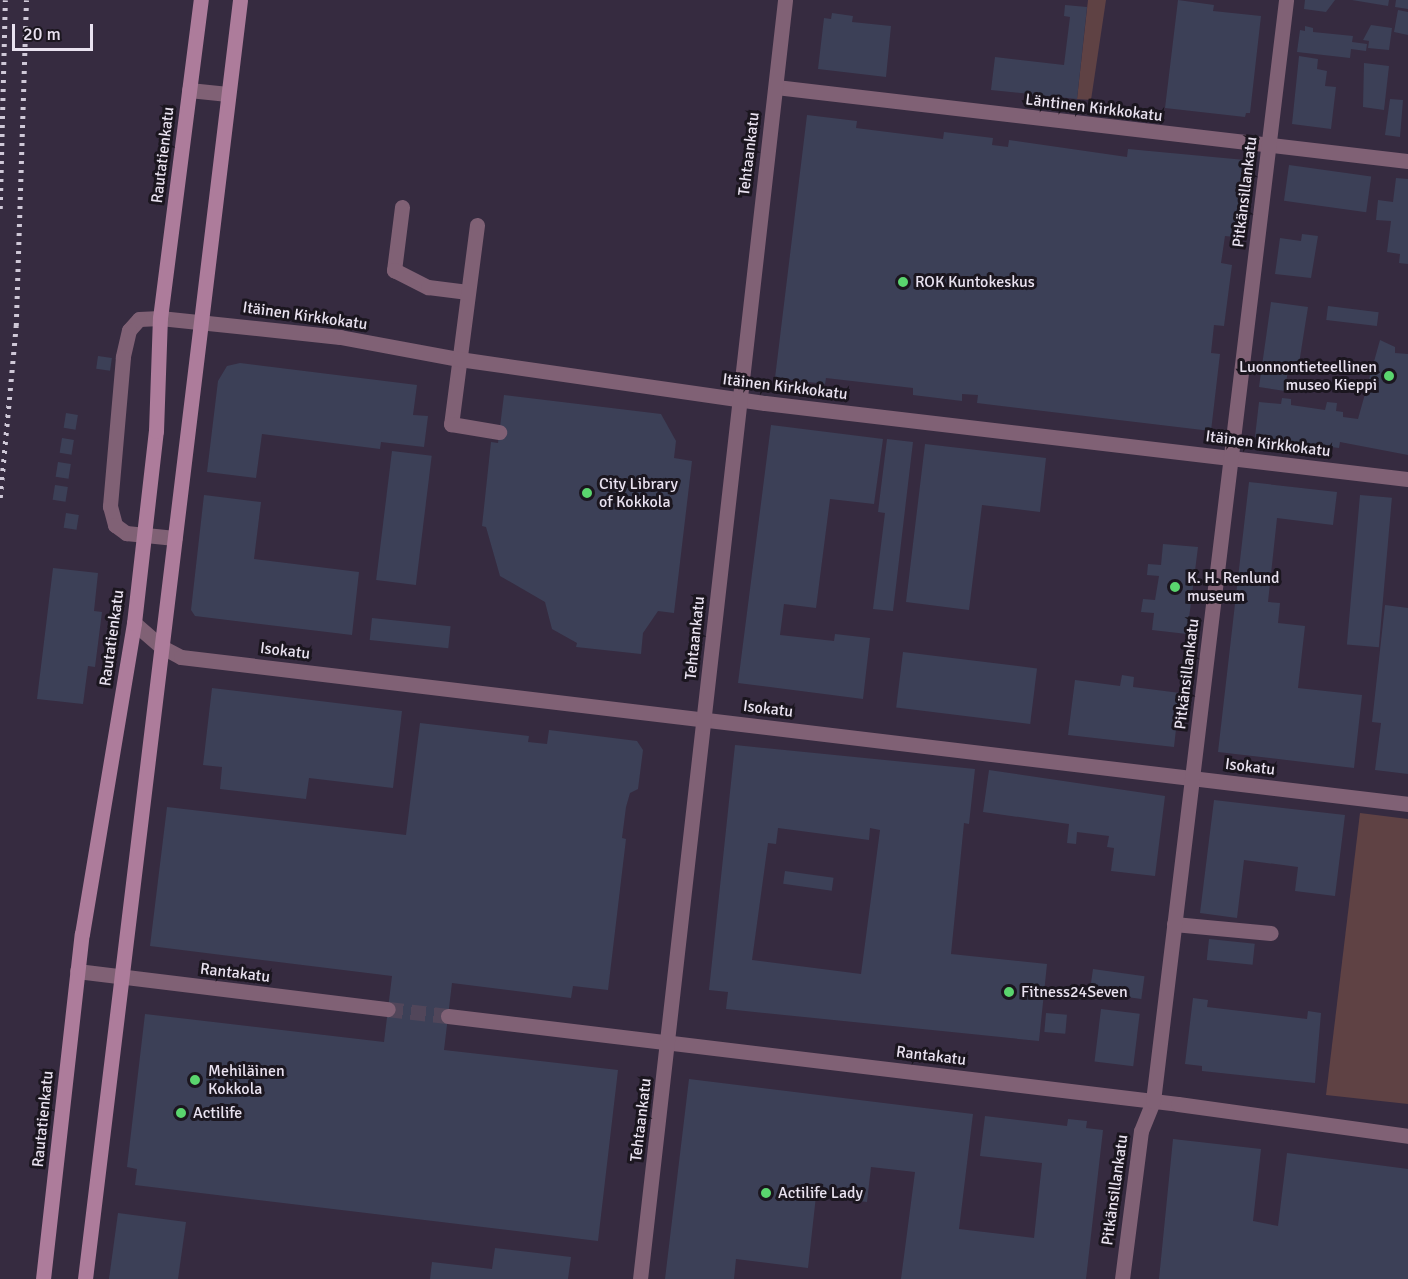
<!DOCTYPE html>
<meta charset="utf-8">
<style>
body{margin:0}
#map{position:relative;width:1408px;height:1279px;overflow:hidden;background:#362b40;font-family:Signika,sans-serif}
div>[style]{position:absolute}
.green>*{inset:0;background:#5f4244}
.building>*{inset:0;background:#3c4057;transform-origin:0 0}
.street-tunnel>*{height:15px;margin-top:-7.5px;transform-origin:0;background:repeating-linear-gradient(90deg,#51465a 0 15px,transparent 0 23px)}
.lane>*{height:15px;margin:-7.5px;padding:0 7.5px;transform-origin:7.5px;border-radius:7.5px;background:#806175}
.street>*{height:15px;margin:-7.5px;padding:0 7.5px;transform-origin:7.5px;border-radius:7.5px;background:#806175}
.secondary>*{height:15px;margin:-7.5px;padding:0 7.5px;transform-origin:7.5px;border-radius:7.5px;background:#ad7c9b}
.rail>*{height:4.5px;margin-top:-2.25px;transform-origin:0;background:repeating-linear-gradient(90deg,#cfc8d7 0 3px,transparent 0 9px)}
.dots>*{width:16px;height:16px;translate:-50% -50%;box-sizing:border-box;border:3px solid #1b161f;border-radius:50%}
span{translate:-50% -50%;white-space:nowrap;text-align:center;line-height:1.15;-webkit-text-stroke:6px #1b161f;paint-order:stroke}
.street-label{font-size:16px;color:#e9e2f0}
.poi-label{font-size:16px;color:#e9e2f0}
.left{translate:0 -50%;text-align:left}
.right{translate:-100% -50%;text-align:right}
.scale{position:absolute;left:12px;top:24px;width:81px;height:27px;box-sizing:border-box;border:3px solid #e9e2f0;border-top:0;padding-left:8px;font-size:18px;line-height:21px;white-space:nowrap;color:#e9e2f0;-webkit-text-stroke:4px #1b161f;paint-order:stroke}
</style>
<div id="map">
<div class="green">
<i style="clip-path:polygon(1088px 0,1106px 0,1091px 100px,1077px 99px)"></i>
<i style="clip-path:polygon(1360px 813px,1408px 819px,1408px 1104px,1326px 1095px)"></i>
</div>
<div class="building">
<i style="clip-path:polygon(1178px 0,1214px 5px,1213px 11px,1261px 16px,1250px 113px,1246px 113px,1245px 117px,1165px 108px)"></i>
<i style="clip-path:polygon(1305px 0,1335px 0,1326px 12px,1304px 9px)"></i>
<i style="clip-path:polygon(1352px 0,1389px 0,1388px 6px)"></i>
<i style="clip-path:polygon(1396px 0,1408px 0,1408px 9px,1395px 7px)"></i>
<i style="clip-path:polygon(1065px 5px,1087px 7px,1077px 99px,991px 90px,995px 57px,1064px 65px,1070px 17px,1064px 16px)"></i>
<i style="clip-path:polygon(1398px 10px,1408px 12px,1408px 35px,1394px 32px)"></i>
<i style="clip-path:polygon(832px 13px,853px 16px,852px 22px,891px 26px,886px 77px,818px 69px,824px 18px,831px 19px)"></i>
<i style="clip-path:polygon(1371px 25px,1392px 28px,1389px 50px,1368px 48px,1369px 41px,1363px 40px)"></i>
<i style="clip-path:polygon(1305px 26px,1313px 28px,1313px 32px,1353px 36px,1352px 42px,1367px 44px,1366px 51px,1351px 49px,1350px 58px,1297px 52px,1300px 30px,1305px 31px)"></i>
<i style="clip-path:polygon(1299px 56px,1318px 59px,1317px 69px,1327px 71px,1325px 86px,1336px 87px,1331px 129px,1292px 124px)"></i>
<i style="clip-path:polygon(1364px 63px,1389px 66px,1384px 110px,1363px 107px)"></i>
<i style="clip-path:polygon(1390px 99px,1403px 100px,1400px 137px,1385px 135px)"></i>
<i style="clip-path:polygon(807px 115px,857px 121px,856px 128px,943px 139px,944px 132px,993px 138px,992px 145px,1008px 147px,1009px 140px,1127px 157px,1128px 149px,1245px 160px,1235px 237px,1225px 236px,1221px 263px,1232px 265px,1224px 326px,1214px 325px,1211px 353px,1220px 354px,1211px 431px,977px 403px,978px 395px,962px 394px,962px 401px,913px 395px,913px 388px,826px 378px,825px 384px,775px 378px)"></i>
<i style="left:1289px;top:165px;width:83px;height:36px;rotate:8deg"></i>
<i style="clip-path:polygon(1396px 178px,1408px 179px,1408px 264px,1399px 263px,1400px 254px,1387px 252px,1391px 221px,1376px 220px,1378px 200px,1393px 202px)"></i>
<i style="clip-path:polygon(1302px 234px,1318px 236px,1311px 278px,1275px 274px,1280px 238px,1301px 241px)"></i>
<i style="clip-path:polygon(1271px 302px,1308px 307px,1298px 370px,1288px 369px,1285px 391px,1259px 387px)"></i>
<i style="left:1328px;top:306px;width:51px;height:14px;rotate:7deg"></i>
<i style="clip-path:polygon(1380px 340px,1395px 347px,1395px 353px,1408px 354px,1408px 455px,1340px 442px,1339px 448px,1255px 437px,1259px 402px,1281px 404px,1282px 398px,1291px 399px,1291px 405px,1325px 410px,1327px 402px,1337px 403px,1336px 411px,1343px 412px,1343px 417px,1358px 419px)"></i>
<i style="left:98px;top:356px;width:14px;height:13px;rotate:8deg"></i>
<i style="clip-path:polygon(240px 363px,417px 385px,413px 415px,428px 416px,424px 447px,381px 442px,380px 449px,262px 434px,256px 478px,207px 472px,218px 381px,227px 366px)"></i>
<i style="clip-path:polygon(504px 395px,661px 414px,676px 441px,674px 458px,692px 461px,674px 613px,658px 611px,643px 633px,641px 654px,576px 647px,577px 643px,552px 629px,545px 602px,500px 576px,486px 527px,482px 526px,491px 442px,498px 443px)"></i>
<i style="left:66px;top:413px;width:12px;height:15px;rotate:9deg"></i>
<i style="clip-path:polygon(771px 425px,883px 439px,874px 504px,830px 499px,816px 608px,784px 604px,780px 635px,834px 641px,835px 634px,870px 638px,863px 699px,738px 683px)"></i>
<i style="left:62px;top:438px;width:12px;height:15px;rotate:9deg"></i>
<i style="clip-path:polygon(887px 439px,913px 442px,893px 611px,873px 609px,885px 513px,878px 512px)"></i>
<i style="clip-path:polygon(925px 444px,1046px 458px,1040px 512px,982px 505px,969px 610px,906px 602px)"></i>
<i style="left:392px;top:451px;width:40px;height:130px;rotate:7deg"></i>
<i style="left:58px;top:462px;width:13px;height:15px;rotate:9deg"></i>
<i style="clip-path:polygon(1249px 482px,1337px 492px,1333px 525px,1277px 518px,1268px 602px,1280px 603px,1278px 623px,1305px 626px,1298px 688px,1362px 695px,1354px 768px,1218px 752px)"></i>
<i style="left:55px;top:485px;width:13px;height:15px;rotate:9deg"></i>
<i style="clip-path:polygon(204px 495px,261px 502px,254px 559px,359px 572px,352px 635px,195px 616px,191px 610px)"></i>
<i style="left:1360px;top:495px;width:32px;height:150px;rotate:5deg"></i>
<i style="left:66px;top:513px;width:13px;height:15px;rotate:9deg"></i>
<i style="clip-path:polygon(1163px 544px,1198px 547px,1187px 634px,1152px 630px,1154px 613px,1141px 612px,1143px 599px,1155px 600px,1159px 576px,1147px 575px,1148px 564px,1161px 565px)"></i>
<i style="clip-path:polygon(53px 568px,98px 573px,94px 611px,102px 612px,95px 667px,88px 666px,83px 704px,37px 699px)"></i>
<i style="clip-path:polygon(1385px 605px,1408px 608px,1408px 774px,1375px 770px,1381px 723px,1372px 722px)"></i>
<i style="left:372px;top:618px;width:79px;height:22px;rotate:6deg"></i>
<i style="left:903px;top:652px;width:135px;height:56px;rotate:7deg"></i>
<i style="clip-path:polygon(1122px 675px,1134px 677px,1133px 687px,1180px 693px,1174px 747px,1068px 735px,1075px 680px,1120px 686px)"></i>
<i style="clip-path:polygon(212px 688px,402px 711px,393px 788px,309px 778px,306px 799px,220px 789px,222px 767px,203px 765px)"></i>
<i style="clip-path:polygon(420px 723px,529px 736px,528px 742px,547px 744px,549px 730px,637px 741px,643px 750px,638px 789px,630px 793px,626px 807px,622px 838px,626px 839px,608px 990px,573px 986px,571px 998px,452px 983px,444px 1050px,618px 1070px,598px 1241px,135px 1185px,137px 1169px,127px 1167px,145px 1014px,384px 1042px,392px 976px,150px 946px,167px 807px,406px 835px)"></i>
<i style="clip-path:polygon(evenodd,735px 745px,975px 769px,969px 824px,964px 823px,951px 954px,1047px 964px,1039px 1041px,726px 1009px,728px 992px,709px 990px,735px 745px,778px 828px,869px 840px,870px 828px,880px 830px,861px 974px,752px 960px,768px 843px,776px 844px,778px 828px)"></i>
<i style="clip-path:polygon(989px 770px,1165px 796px,1155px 876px,1111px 871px,1114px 848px,1107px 847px,1109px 836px,1077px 832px,1076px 844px,1067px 843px,1069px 824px,983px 812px)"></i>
<i style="clip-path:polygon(1214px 800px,1345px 815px,1335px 896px,1295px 891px,1298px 867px,1244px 860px,1237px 918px,1200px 913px)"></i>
<i style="left:785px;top:871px;width:49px;height:13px;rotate:8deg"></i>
<i style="left:1209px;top:939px;width:46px;height:21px;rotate:6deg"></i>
<i style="left:1093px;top:969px;width:52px;height:23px;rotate:8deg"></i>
<i style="clip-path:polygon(1193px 998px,1208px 1000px,1207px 1007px,1307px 1019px,1308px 1011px,1321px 1013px,1315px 1083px,1202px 1071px,1202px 1066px,1185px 1064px)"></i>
<i style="left:1101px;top:1009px;width:39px;height:53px;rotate:7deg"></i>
<i style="left:1046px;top:1013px;width:21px;height:19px;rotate:5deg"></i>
<i style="clip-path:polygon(689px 1079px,973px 1114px,959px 1229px,1034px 1238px,1042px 1163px,980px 1156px,985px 1116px,1067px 1126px,1068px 1119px,1087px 1121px,1086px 1128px,1103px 1130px,1086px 1279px,901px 1279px,915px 1172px,871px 1167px,867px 1202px,816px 1196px,808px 1268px,736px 1259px,734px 1279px,665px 1279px)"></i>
<i style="clip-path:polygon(1173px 1139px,1261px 1149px,1253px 1221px,1278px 1226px,1287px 1153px,1408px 1169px,1408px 1279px,1159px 1279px)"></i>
<i style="clip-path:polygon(118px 1213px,186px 1222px,178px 1279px,109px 1279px)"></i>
<i style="clip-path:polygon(495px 1248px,571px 1257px,568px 1279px,430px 1279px,432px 1262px,492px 1269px)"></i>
</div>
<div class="street-tunnel">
<i style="left:388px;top:1009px;width:60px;rotate:6.7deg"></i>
</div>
<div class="lane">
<i style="left:189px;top:90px;width:39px;rotate:6deg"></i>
<i style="left:402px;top:207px;width:64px;rotate:97.2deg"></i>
<i style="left:394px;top:270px;width:38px;rotate:27deg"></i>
<i style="left:428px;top:287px;width:40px;rotate:7.1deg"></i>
<i style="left:477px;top:225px;width:201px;rotate:97.4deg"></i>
<i style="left:451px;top:424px;width:49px;rotate:9.5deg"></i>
<i style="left:160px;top:318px;width:21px;rotate:177deg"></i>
<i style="left:139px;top:319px;width:15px;rotate:132deg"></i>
<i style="left:129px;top:330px;width:28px;rotate:103deg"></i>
<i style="left:123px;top:357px;width:150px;rotate:95deg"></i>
<i style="left:110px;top:506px;width:20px;rotate:75deg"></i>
<i style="left:115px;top:525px;width:14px;rotate:36deg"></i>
<i style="left:126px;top:533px;width:49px;rotate:5.8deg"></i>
<i style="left:1174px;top:924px;width:97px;rotate:5.3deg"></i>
</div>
<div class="street">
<i style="left:776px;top:87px;width:636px;rotate:6.68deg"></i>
<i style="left:160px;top:318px;width:181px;rotate:6deg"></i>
<i style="left:340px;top:337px;width:121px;rotate:10.5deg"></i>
<i style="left:459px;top:359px;width:309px;rotate:8.2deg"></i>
<i style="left:765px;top:403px;width:647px;rotate:6.74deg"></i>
<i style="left:134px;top:623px;width:37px;rotate:41deg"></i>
<i style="left:162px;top:647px;width:21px;rotate:28deg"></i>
<i style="left:181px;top:657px;width:1236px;rotate:6.83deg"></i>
<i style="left:77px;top:971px;width:313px;rotate:7deg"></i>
<i style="left:448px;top:1016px;width:735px;rotate:6.87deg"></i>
<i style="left:1178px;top:1104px;width:232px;rotate:7.9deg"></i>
<i style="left:640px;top:1279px;width:1287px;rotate:-83.53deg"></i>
<i style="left:1122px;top:1279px;width:149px;rotate:-82.7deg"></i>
<i style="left:1141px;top:1131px;width:32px;rotate:-68deg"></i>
<i style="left:1153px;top:1101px;width:1109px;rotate:-83.11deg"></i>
</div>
<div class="secondary">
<i style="left:43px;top:1279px;width:347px;rotate:-83.6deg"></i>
<i style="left:82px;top:934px;width:315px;rotate:-80.5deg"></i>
<i style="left:134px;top:623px;width:193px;rotate:-83.5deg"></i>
<i style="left:156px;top:431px;width:113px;rotate:-88deg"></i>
<i style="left:160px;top:318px;width:321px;rotate:-82.7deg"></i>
<i style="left:85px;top:1279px;width:1288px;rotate:-83.09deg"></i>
</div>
<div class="rail">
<i style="left:0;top:209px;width:209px;rotate:-88.6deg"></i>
<i style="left:0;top:498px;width:173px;rotate:-84.7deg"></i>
<i style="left:16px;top:326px;width:326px;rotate:-88.2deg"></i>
</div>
<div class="dots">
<i style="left:903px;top:282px;background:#5ad56e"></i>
<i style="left:1389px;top:376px;background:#5ad56e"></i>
<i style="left:587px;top:493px;background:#5ad56e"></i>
<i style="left:1175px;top:587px;background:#5ad56e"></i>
<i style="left:1009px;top:992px;background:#5ad56e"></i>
<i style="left:195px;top:1080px;background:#5ad56e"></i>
<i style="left:181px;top:1113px;background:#5ad56e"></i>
<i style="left:766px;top:1193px;background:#5ad56e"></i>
</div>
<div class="street-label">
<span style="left:1094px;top:108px;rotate:7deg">Läntinen Kirkkokatu</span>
<span style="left:749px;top:154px;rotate:-83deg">Tehtaankatu</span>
<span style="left:163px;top:155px;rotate:-83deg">Rautatienkatu</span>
<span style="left:1245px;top:192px;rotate:-83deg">Pitkänsillankatu</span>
<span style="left:305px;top:316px;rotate:8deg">Itäinen Kirkkokatu</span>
<span style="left:785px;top:387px;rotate:7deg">Itäinen Kirkkokatu</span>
<span style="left:1268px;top:444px;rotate:7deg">Itäinen Kirkkokatu</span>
<span style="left:112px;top:638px;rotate:-82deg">Rautatienkatu</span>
<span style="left:695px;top:638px;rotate:-84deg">Tehtaankatu</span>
<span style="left:285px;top:651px;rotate:7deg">Isokatu</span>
<span style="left:1187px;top:674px;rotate:-83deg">Pitkänsillankatu</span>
<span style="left:768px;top:709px;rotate:7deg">Isokatu</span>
<span style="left:1250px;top:767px;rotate:7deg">Isokatu</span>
<span style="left:235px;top:973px;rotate:7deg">Rantakatu</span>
<span style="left:931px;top:1056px;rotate:7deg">Rantakatu</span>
<span style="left:43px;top:1119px;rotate:-84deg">Rautatienkatu</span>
<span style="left:641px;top:1120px;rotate:-83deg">Tehtaankatu</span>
<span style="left:1115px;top:1190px;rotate:-82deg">Pitkänsillankatu</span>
</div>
<div class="poi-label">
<span class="left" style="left:915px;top:282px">ROK Kuntokeskus</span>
<span class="right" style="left:1377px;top:376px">Luonnontieteellinen<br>museo Kieppi</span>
<span class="left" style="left:599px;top:493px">City Library<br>of Kokkola</span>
<span class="left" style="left:1187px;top:587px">K. H. Renlund<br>museum</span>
<span class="left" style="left:1021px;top:992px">Fitness24Seven</span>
<span class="left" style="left:208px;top:1080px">Mehiläinen<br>Kokkola</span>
<span class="left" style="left:193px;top:1113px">Actilife</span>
<span class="left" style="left:778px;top:1193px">Actilife Lady</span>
</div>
<div class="scale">20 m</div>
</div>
